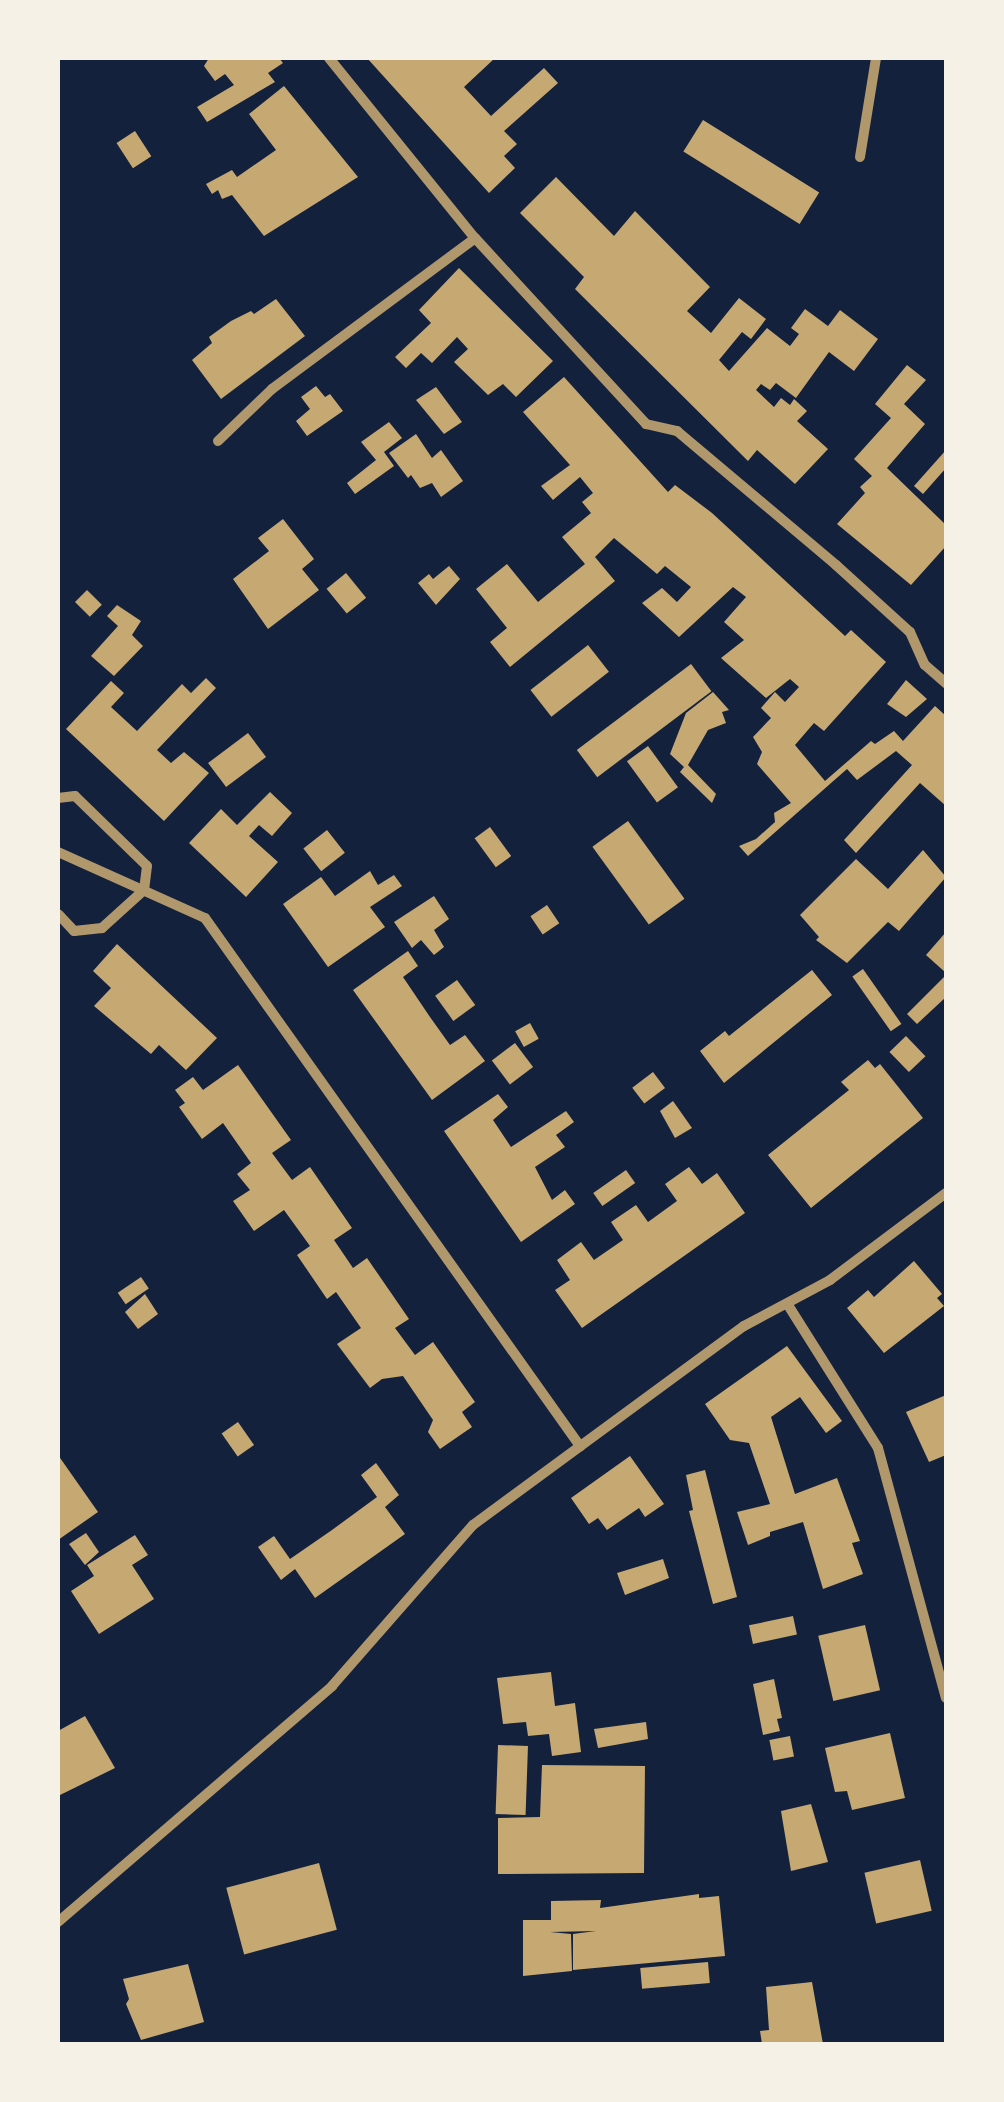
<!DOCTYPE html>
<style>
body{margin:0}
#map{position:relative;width:1004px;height:2102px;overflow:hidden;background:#14213d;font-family:"Sofia Sans Condensed",sans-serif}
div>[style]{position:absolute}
.building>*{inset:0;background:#c6a872;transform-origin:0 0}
.minor>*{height:10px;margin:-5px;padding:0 5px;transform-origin:5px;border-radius:5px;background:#b1986c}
span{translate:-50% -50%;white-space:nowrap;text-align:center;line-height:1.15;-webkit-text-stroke:10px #f6f1e7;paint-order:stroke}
.frame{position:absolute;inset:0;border:60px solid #f6f1e7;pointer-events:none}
</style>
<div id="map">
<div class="building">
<i style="clip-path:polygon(209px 58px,279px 58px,283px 63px,268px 73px,275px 82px,207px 122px,197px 107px,234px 85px,225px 74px,215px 81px,204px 66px)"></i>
<i style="clip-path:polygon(367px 58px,495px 58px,464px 87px,491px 116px,544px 68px,558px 83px,504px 131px,517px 144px,504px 156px,515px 168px,489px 193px)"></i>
<i style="clip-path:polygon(284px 86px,358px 177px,264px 236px,232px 195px,222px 199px,218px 190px,212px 194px,206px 184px,232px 170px,237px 177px,276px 150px,249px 114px)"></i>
<i style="left:703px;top:120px;width:137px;height:37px;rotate:32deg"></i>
<i style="left:135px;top:131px;width:30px;height:22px;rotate:57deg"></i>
<i style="clip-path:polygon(556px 177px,614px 236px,635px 211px,710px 287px,687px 311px,711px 333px,739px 298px,766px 319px,751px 339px,742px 332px,719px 360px,729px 371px,767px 328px,790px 346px,799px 334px,791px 328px,805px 309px,828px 326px,840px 310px,878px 339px,854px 371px,829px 352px,796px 398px,776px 383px,770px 390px,761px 384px,756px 390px,774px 407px,781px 398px,790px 405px,794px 399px,807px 411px,797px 421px,828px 449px,795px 484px,757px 450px,748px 461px,575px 289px,584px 277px,520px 213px)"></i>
<i style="clip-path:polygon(459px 268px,553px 361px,516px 397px,503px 384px,488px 395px,454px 362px,468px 349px,457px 337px,432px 363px,421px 353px,406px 368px,395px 357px,431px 323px,419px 310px)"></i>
<i style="clip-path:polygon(276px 299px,305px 336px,221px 399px,192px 360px,212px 343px,209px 337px,231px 321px,251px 311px,254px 314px)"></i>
<i style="clip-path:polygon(907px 365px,926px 380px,904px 404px,925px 424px,887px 468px,946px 525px,946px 546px,911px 585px,837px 524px,865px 493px,860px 487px,872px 476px,854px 459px,891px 418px,875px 404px)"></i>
<i style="clip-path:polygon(564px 377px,668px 492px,675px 485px,712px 513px,845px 636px,851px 630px,886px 662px,824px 731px,814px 723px,795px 745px,825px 781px,871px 741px,875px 744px,894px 731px,903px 741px,935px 706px,946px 716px,946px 806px,920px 783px,856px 853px,844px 840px,912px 765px,896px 751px,857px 780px,847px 769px,748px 856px,739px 846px,756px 839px,775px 822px,774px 813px,791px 803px,757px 764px,762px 752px,753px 737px,771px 718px,761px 708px,775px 692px,785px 702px,799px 687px,790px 679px,766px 698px,721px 658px,744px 640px,724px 622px,746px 597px,733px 587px,679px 637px,642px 603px,662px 588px,677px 602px,691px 587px,665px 566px,657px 574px,614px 538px,595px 557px,615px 581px,510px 667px,490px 642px,507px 628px,476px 589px,507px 564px,538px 602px,585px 564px,562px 537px,591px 513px,582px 502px,593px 493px,580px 477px,553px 500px,541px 486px,570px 465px,523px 412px)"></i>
<i style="clip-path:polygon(316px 386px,325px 397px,330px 394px,343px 411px,307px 436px,296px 421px,310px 409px,301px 397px)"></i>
<i style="clip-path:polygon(436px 387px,462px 422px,444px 434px,416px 400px)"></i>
<i style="clip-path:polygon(389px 422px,402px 438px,384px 452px,394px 466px,355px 494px,347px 483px,376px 460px,361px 442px)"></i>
<i style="clip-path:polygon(416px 434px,432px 458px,441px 450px,463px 481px,441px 497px,432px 483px,420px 488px,411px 475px,408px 478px,389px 453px)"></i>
<i style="clip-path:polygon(946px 450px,946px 468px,923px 494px,914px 486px)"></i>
<i style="clip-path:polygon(283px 519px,314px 559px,302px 569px,319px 590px,268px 629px,233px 579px,269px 551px,258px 538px)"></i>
<i style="clip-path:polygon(449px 566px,460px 579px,436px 605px,418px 583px,429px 574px,433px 579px)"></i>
<i style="left:346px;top:573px;width:32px;height:25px;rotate:51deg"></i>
<i style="left:87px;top:590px;width:21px;height:17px;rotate:45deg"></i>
<i style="clip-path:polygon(117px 605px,141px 621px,132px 635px,143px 646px,114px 676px,91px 656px,118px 626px,107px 616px)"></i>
<i style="left:588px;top:645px;width:34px;height:73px;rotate:52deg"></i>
<i style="left:691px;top:664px;width:34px;height:143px;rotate:53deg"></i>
<i style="clip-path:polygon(206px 678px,216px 688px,157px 750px,171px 763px,184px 752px,209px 773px,164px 821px,66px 729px,111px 681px,124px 693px,111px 707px,137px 731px,182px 684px,191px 693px)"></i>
<i style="clip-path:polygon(906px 680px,927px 699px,906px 717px,887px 704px)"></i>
<i style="clip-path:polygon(713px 692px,729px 710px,722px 712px,726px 723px,708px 730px,688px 765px,716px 794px,712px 803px,680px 772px,684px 767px,670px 754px,686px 713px)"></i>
<i style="left:248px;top:733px;width:30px;height:50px;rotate:53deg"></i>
<i style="left:648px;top:746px;width:51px;height:26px;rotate:54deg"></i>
<i style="clip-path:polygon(270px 792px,292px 813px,272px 836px,259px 825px,249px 836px,278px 862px,246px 897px,189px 843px,221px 809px,237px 825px)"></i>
<i style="left:628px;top:821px;width:96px;height:44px;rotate:54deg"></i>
<i style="left:490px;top:827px;width:36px;height:19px;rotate:54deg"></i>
<i style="left:327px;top:830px;width:29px;height:30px;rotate:52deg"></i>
<i style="clip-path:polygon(923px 850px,946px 877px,899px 931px,888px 922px,847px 963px,816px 940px,819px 937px,800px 915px,856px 859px,888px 889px)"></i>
<i style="clip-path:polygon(370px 871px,378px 885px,394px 875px,402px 886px,370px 907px,385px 927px,328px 967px,283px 904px,321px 877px,335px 896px)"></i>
<i style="clip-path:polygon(434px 896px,449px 919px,434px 930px,444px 947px,434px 955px,421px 940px,412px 948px,394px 922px)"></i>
<i style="left:547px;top:905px;width:22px;height:20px;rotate:56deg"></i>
<i style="clip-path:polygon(946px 932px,946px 973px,926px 955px)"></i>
<i style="clip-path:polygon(117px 944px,217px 1038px,186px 1070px,159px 1045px,151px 1054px,94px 1006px,111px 988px,93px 971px)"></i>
<i style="clip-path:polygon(408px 951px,418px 966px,403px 977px,430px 1017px,450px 1045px,465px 1035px,485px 1061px,432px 1100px,353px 990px)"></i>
<i style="left:863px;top:969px;width:67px;height:13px;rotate:55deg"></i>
<i style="clip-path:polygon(812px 970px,832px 995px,724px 1083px,700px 1051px,725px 1031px,729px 1036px)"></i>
<i style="clip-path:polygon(946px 975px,946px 997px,917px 1024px,907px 1014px)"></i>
<i style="left:457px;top:980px;width:31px;height:27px;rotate:54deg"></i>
<i style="left:530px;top:1023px;width:18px;height:17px;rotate:61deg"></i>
<i style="left:906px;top:1036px;width:28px;height:23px;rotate:46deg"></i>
<i style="left:515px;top:1043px;width:30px;height:29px;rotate:53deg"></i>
<i style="clip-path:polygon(868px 1060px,875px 1068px,880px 1064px,923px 1118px,811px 1208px,768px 1155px,849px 1090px,841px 1082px)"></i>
<i style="clip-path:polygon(238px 1065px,291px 1140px,272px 1153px,292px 1180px,310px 1167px,352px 1228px,334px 1240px,353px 1268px,367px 1258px,409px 1319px,395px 1328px,415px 1355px,433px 1342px,475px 1402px,462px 1412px,472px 1427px,440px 1449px,428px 1432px,433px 1420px,403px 1376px,382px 1379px,370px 1388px,337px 1344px,361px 1328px,336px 1292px,327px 1299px,297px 1255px,310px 1246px,284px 1210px,254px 1231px,233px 1201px,250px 1190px,237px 1174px,251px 1163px,223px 1123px,202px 1139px,179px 1107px,185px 1103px,175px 1090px,193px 1077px,203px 1090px)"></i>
<i style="left:653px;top:1072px;width:20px;height:26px;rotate:53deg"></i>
<i style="clip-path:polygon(498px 1094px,508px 1107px,493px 1120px,511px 1147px,566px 1111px,574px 1122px,556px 1135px,565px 1147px,535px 1167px,552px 1200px,565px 1190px,575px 1204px,521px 1242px,444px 1131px)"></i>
<i style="clip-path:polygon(673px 1101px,692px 1128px,675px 1138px,660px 1111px)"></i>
<i style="clip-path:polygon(689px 1167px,702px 1184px,717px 1173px,745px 1213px,582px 1328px,555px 1290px,570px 1280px,557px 1260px,581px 1242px,594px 1260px,623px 1240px,611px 1222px,636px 1205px,648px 1222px,677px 1201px,665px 1184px)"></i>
<i style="left:626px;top:1170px;width:16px;height:40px;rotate:55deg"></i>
<i style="clip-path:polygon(914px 1261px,942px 1294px,937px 1298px,944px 1306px,884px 1353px,847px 1308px,868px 1290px,874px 1297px)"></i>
<i style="left:141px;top:1277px;width:14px;height:28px;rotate:56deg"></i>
<i style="clip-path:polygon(145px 1294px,158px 1314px,138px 1329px,125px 1312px)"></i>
<i style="clip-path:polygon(787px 1346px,842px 1421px,826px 1433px,800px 1397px,771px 1417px,795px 1494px,837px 1478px,860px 1541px,852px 1543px,863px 1574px,823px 1589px,803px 1522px,770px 1532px,770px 1536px,748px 1545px,737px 1512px,770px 1504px,749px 1443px,730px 1440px,705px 1404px)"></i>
<i style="clip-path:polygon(946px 1395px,946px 1455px,929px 1462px,906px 1412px)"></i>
<i style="left:238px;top:1422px;width:28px;height:20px;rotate:55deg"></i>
<i style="clip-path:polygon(58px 1455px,98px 1512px,58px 1540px)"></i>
<i style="clip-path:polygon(630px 1456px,664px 1504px,645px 1517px,639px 1508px,607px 1530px,598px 1518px,589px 1524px,571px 1498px)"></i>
<i style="clip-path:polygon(376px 1463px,399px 1495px,385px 1507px,405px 1534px,315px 1598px,295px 1569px,281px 1580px,258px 1547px,274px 1536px,290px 1559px,332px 1530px,377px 1497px,361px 1475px)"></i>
<i style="clip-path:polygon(705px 1470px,737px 1597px,713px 1604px,689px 1511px,693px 1510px,686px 1475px)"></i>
<i style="clip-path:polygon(86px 1533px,99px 1552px,85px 1565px,69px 1544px)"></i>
<i style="clip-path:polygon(135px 1535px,148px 1555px,132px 1565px,154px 1599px,99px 1634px,71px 1591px,94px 1576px,87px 1565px)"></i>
<i style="clip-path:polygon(663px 1559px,669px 1578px,625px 1595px,617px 1573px)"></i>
<i style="left:793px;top:1616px;width:19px;height:45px;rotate:78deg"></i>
<i style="left:865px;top:1625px;width:67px;height:48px;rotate:77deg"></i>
<i style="clip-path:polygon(551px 1672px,555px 1706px,575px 1703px,581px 1752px,552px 1756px,549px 1734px,528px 1736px,526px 1722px,503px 1724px,497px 1678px)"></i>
<i style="clip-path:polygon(774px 1679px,782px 1718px,777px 1719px,780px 1731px,763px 1735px,753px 1684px)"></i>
<i style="clip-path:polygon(85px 1716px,115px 1768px,58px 1796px,58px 1731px)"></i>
<i style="clip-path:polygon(646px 1722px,648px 1739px,598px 1748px,594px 1729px)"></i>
<i style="clip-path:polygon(890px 1733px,905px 1798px,852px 1810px,847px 1791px,835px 1792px,825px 1748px)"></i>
<i style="left:790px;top:1736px;width:21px;height:21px;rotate:79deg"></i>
<i style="left:498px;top:1745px;width:30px;height:69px;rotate:2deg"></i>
<i style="clip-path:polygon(542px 1765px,645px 1766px,644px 1873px,498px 1874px,498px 1818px,540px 1817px)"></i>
<i style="clip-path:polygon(811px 1804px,828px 1862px,791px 1871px,781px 1811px)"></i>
<i style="left:920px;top:1860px;width:52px;height:57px;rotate:77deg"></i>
<i style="left:319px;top:1863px;width:69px;height:96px;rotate:75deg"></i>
<i style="clip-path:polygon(699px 1894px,699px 1898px,719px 1896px,725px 1956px,573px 1970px,573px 1934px,596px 1931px,550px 1932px,571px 1934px,572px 1971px,523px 1976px,523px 1920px,551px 1920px,551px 1901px,601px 1900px,600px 1908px)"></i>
<i style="left:708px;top:1962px;width:21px;height:68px;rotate:85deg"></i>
<i style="clip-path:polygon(188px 1964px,204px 2022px,141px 2040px,126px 2004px,129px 1999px,123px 1979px)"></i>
<i style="clip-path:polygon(812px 1982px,823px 2044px,762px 2044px,760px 2031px,769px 2030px,766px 1987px)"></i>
</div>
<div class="minor">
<i style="left:329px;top:58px;width:232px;rotate:51deg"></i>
<i style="left:475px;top:238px;width:253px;rotate:47.4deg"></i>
<i style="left:646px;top:424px;width:32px;rotate:13deg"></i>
<i style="left:677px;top:431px;width:208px;rotate:40.1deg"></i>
<i style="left:836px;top:565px;width:100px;rotate:42.2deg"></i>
<i style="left:910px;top:632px;width:36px;rotate:66deg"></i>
<i style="left:925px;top:665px;width:28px;rotate:41deg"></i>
<i style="left:860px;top:157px;width:100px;rotate:-80.8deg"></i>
<i style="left:218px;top:441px;width:75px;rotate:-43.9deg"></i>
<i style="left:272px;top:389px;width:253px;rotate:-36.6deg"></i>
<i style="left:58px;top:798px;width:17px;rotate:-7deg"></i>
<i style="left:75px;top:796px;width:100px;rotate:44.2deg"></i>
<i style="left:147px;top:866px;width:24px;rotate:97deg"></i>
<i style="left:144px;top:890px;width:57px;rotate:137.9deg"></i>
<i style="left:102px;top:928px;width:28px;rotate:174deg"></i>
<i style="left:74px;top:931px;width:23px;rotate:-133deg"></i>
<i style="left:58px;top:852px;width:161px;rotate:24.2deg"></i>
<i style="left:205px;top:918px;width:648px;rotate:54.62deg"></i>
<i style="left:788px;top:1305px;width:169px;rotate:57.8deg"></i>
<i style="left:878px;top:1448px;width:259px;rotate:74.8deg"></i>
<i style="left:58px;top:1922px;width:362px;rotate:-40.7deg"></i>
<i style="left:332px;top:1686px;width:214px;rotate:-48.8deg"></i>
<i style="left:473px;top:1525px;width:336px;rotate:-36.3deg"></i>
<i style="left:744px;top:1326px;width:98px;rotate:-28.1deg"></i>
<i style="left:830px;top:1280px;width:145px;rotate:-36.9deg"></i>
</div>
<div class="frame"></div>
</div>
